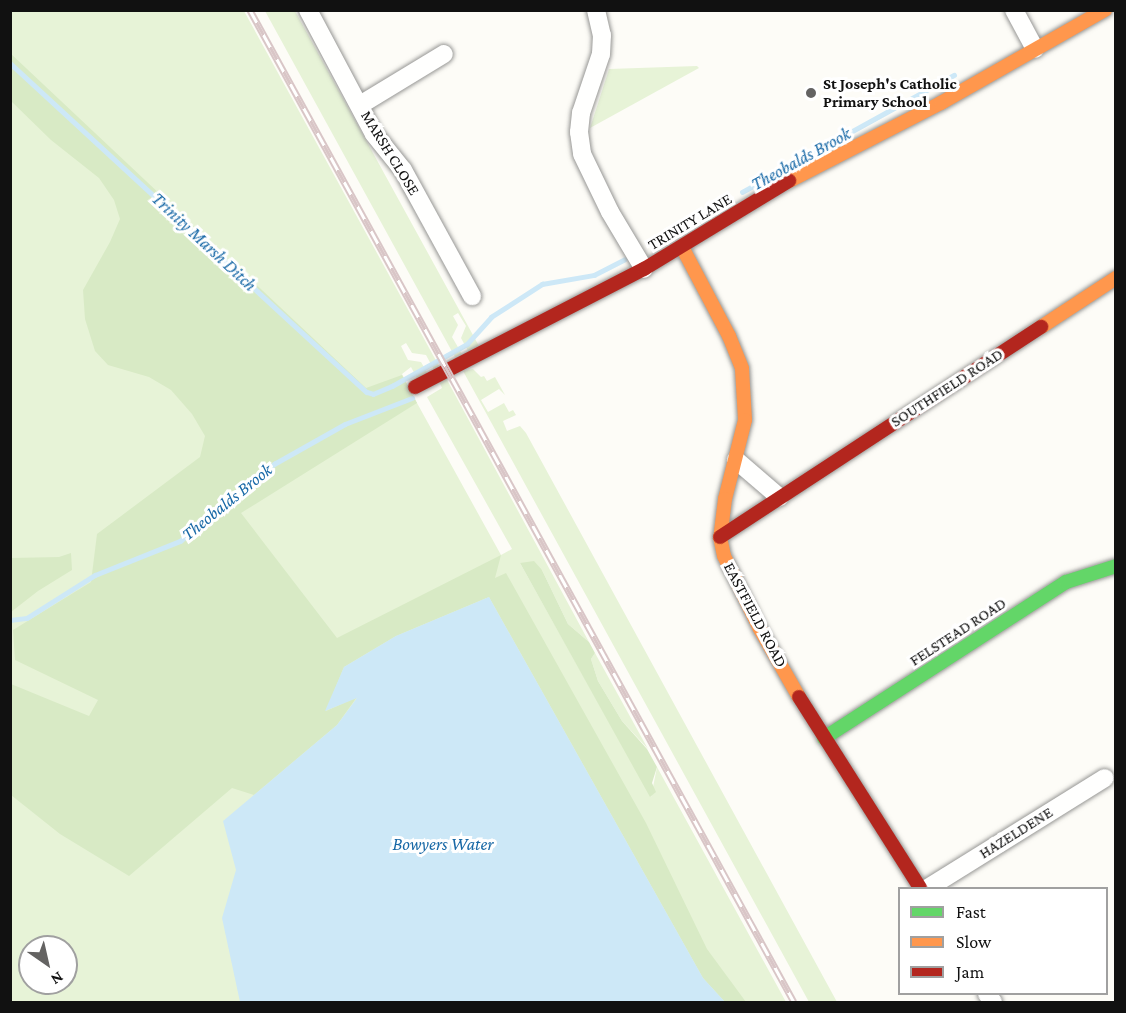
<!DOCTYPE html>
<style>
body{margin:0}
#map{position:relative;width:1126px;height:1013px;overflow:hidden;background:#fdfcf7;font-family:"Crimson Pro",serif}
div>[style]{position:absolute}
.green>*{inset:0;background:#e7f3d7}
.forest>*{inset:0;background:#d8eac5}
.water>*{inset:0;background:#cde8f7}
.stream>*{height:4.5px;margin:-2.25px;padding:0 2.25px;transform-origin:2.25px;border-radius:2.25px;background:#cde8f7}
.roads{filter:drop-shadow(0 0 2px #979795) drop-shadow(0 0 2px #979795)}
.street>*{height:18px;margin:-9px;padding:0 9px;transform-origin:9px;border-radius:9px;background:#fffffe}
.fast>*{height:14px;margin:-7px;padding:0 7px;transform-origin:7px;border-radius:7px;background:#63d668}
.slow>*{height:14px;margin:-7px;padding:0 7px;transform-origin:7px;border-radius:7px;background:#ff974d}
.jam>*{height:14px;margin:-7px;padding:0 7px;transform-origin:7px;border-radius:7px;background:#b3261e}
.rail>*{height:7px;margin-top:-3.5px;transform-origin:0;background:repeating-linear-gradient(90deg,#fff 0 14px,#d9c6c7 0 28px);box-sizing:border-box;border-block:2px solid #d9c6c7}
.dots>*{width:16px;height:16px;translate:-50% -50%;box-sizing:border-box;border:3px solid #fff;border-radius:50%}
span{translate:-50% -50%;white-space:nowrap;text-align:center;line-height:1.15;-webkit-text-stroke:6px #fff;paint-order:stroke}
.poi-label{font-size:16px;color:#111;font-weight:700}
.left{translate:0 -50%;text-align:left}
.street-label{font-size:16px;color:#111}
.water-label{font-size:18px;color:#1768a6;font-style:italic}
.frame{position:absolute;inset:0;border:12px solid #111;pointer-events:none}
.legend{position:absolute;left:898px;top:887px;width:210px;height:108px;box-sizing:border-box;background:#fff;border:2px solid #a0a0a0;margin:0;padding:8px 10px;list-style:none;font-size:18px;color:#111}
.legend li{display:flex;align-items:center;gap:12px;height:30px}
.legend b{width:30px;border:2px solid #a0a0a0}
.north{position:absolute;left:18px;top:935px;width:60px;height:60px;box-sizing:border-box;background:#fff;border:2px solid #a0a0a0;border-radius:50%;rotate:146deg;font-size:16px;font-weight:700;line-height:24px;text-align:center;color:#111}
.north::after{content:'';display:block;margin:auto;width:21px;height:27px;background:#646362;clip-path:polygon(50% 0,100% 100%,50% 72%,0 100%)}
</style>
<div id="map">
<div class="green">
<i style="clip-path:polygon(evenodd,10px 11px,244px 11px,439px 366px,434px 370px,426px 355px,412px 353px,406px 343px,401px 346px,408px 360px,421px 362px,428px 374px,418px 380px,411px 367px,402px 374px,417px 403px,501px 555px,512px 549px,427px 397px,442px 388px,439px 381px,446px 378px,589px 642px,568px 624px,542px 570px,520px 563px,651px 797px,657px 767px,786px 1002px,11px 1002px,10px 11px,30px 947px,66px 947px,66px 983px,30px 983px,30px 947px)"></i>
<i style="clip-path:polygon(265px 11px,295px 11px,479px 346px,468px 351px,461px 338px,466px 326px,458px 313px,453px 316px,458px 325px,452px 337px,462px 354px,455px 357px)"></i>
<i style="clip-path:polygon(697px 66px,699px 68px,590px 128px,609px 69px)"></i>
<i style="clip-path:polygon(473px 369px,481px 377px,484px 376px,487px 381px,495px 377px,505px 395px,499px 389px,481px 400px,488px 412px,504px 403px,509px 412px,513px 410px,516px 415px,503px 421px,507px 431px,520px 426px,526px 433px,837px 1002px,809px 1002px,463px 371px)"></i>
<i style="clip-path:polygon(595px 653px,648px 749px,622px 721px,598px 681px,591px 659px)"></i>
</div>
<div class="forest">
<i style="clip-path:polygon(10px 53px,366px 388px,402px 375px,417px 403px,241px 513px,337px 638px,501px 555px,495px 578px,506px 573px,646px 823px,707px 949px,746px 1002px,725px 1002px,703px 978px,489px 597px,396px 636px,344px 667px,326px 711px,357px 697px,337px 725px,254px 795px,232px 788px,129px 876px,60px 834px,11px 795px,11px 684px,89px 716px,98px 700px,15px 660px,13px 630px,91px 582px,97px 534px,200px 457px,205px 436px,192px 414px,171px 390px,149px 377px,108px 365px,95px 351px,85px 319px,83px 290px,110px 242px,120px 219px,114px 200px,99px 178px,51px 140px,11px 101px)"></i>
<i style="clip-path:polygon(71px 553px,72px 570px,38px 591px,11px 612px,11px 558px,59px 557px)"></i>
<i style="clip-path:polygon(534px 561px,542px 570px,568px 624px,589px 642px,595px 653px,591px 659px,598px 681px,622px 721px,647px 749px,657px 767px,652px 783px,656px 792px,650px 797px,520px 563px)"></i>
</div>
<div class="water">
<i style="clip-path:polygon(489px 597px,703px 978px,725px 1002px,240px 1002px,222px 918px,236px 870px,223px 821px,337px 725px,357px 698px,325px 711px,344px 667px,396px 636px)"></i>
</div>
<div class="stream">
<i style="left:10px;top:63px;width:485px;rotate:42.7deg"></i>
<i style="left:367px;top:392px;width:6px;rotate:18deg"></i>
<i style="left:373px;top:394px;width:21px;rotate:-23deg"></i>
<i style="left:392px;top:386px;width:86px;rotate:-29.2deg"></i>
<i style="left:467px;top:344px;width:36px;rotate:-48deg"></i>
<i style="left:491px;top:317px;width:61px;rotate:-32.9deg"></i>
<i style="left:542px;top:284px;width:53px;rotate:-9.8deg"></i>
<i style="left:594px;top:275px;width:34px;rotate:-27deg"></i>
<i style="left:742px;top:192px;width:242px;rotate:-28.9deg"></i>
<i style="left:10px;top:620px;width:17px;rotate:-7deg"></i>
<i style="left:27px;top:618px;width:80px;rotate:-32.3deg"></i>
<i style="left:95px;top:575px;width:92px;rotate:-21.8deg"></i>
<i style="left:180px;top:541px;width:122px;rotate:-39.3deg"></i>
<i style="left:274px;top:464px;width:81px;rotate:-29.4deg"></i>
<i style="left:345px;top:424px;width:72px;rotate:-21.2deg"></i>
</div>
<div class="roads">
<div class="street">
<i style="left:308px;top:10px;width:140px;rotate:62deg"></i>
<i style="left:374px;top:134px;width:46px;rotate:51.1deg"></i>
<i style="left:403px;top:170px;width:144px;rotate:61.3deg"></i>
<i style="left:596px;top:10px;width:26px;rotate:77deg"></i>
<i style="left:602px;top:35px;width:19px;rotate:93deg"></i>
<i style="left:601px;top:54px;width:62px;rotate:108.7deg"></i>
<i style="left:581px;top:113px;width:19px;rotate:96deg"></i>
<i style="left:579px;top:132px;width:22px;rotate:82deg"></i>
<i style="left:582px;top:154px;width:64px;rotate:64.2deg"></i>
<i style="left:610px;top:212px;width:66px;rotate:59.2deg"></i>
<i style="left:1014px;top:10px;width:44px;rotate:61.7deg"></i>
<i style="left:360px;top:105px;width:98px;rotate:-31.3deg"></i>
<i style="left:736px;top:460px;width:57px;rotate:40.7deg"></i>
<i style="left:928px;top:888px;width:208px;rotate:-31.9deg"></i>
<i style="left:987px;top:994px;width:10px;rotate:53deg"></i>
</div>
<div class="fast">
<i style="left:824px;top:738px;width:288px;rotate:-32.8deg"></i>
<i style="left:1066px;top:582px;width:52px;rotate:-17.7deg"></i>
</div>
<div class="slow">
<i style="left:789px;top:181px;width:171px;rotate:-27.2deg"></i>
<i style="left:941px;top:103px;width:189px;rotate:-29.6deg"></i>
<i style="left:682px;top:247px;width:101px;rotate:62.2deg"></i>
<i style="left:729px;top:336px;width:35px;rotate:68deg"></i>
<i style="left:742px;top:369px;width:51px;rotate:86.6deg"></i>
<i style="left:745px;top:420px;width:81px;rotate:104.2deg"></i>
<i style="left:725px;top:499px;width:38px;rotate:97deg"></i>
<i style="left:720px;top:537px;width:19px;rotate:78deg"></i>
<i style="left:724px;top:556px;width:81px;rotate:63.7deg"></i>
<i style="left:760px;top:629px;width:78px;rotate:60.2deg"></i>
<i style="left:1041px;top:327px;width:90px;rotate:-33.2deg"></i>
</div>
<div class="jam">
<i style="left:415px;top:387px;width:258px;rotate:-27.3deg"></i>
<i style="left:644px;top:269px;width:170px;rotate:-31.3deg"></i>
<i style="left:720px;top:537px;width:384px;rotate:-33.2deg"></i>
<i style="left:799px;top:697px;width:226px;rotate:57.6deg"></i>
</div>
</div>
<div class="rail">
<i style="left:250px;top:10px;width:1131px;rotate:61.26deg"></i>
</div>
<div class="dots">
<i style="left:811px;top:93px;background:#646362"></i>
</div>
<div class="poi-label">
<span class="left" style="left:823px;top:93px">St Joseph's Catholic<br>Primary School</span>
</div>
<div class="street-label">
<span style="left:390px;top:153px;rotate:58deg">MARSH CLOSE</span>
<span style="left:690px;top:222px;rotate:-31deg">TRINITY LANE</span>
<span style="left:947px;top:388px;rotate:-33deg">SOUTHFIELD ROAD</span>
<span style="left:755px;top:615px;rotate:62deg">EASTFIELD ROAD</span>
<span style="left:958px;top:632px;rotate:-33deg">FELSTEAD ROAD</span>
<span style="left:1016px;top:833px;rotate:-32deg">HAZELDENE</span>
</div>
<div class="water-label">
<span style="left:801px;top:159px;rotate:-29deg">Theobalds Brook</span>
<span style="left:204px;top:242px;rotate:43deg">Trinity Marsh Ditch</span>
<span style="left:227px;top:502px;rotate:-39deg">Theobalds Brook</span>
<span style="left:443px;top:844px">Bowyers Water</span>
</div>
<div class="frame"></div>
<ul class="legend">
<li><b style="height:8px;background:#63d668"></b>Fast</li>
<li><b style="height:8px;background:#ff974d"></b>Slow</li>
<li><b style="height:8px;background:#b3261e"></b>Jam</li>
</ul>
<div class="north">N</div>
</div>
